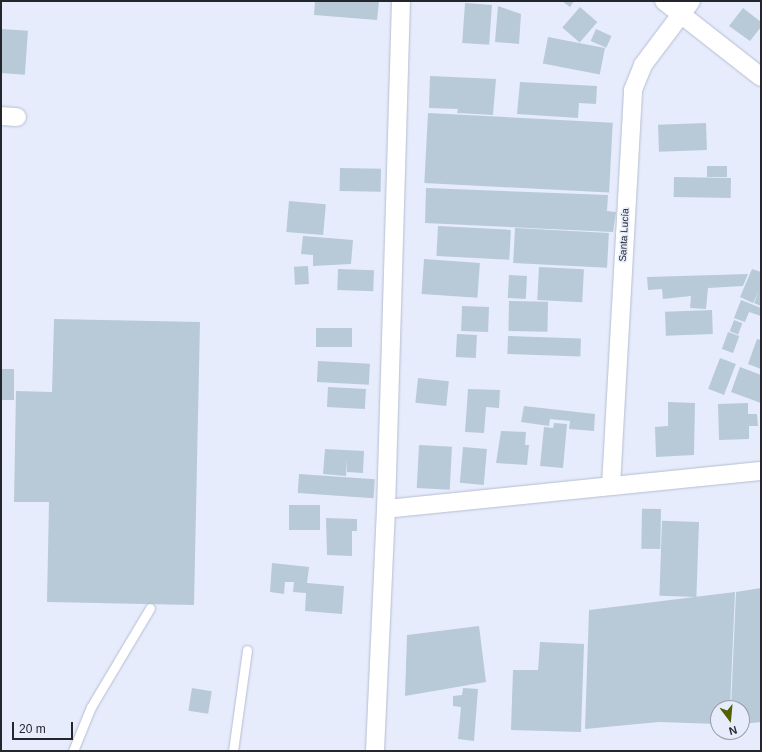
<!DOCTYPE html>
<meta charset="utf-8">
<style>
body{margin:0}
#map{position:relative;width:762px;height:752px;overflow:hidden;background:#e6ecfc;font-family:Helvetica,sans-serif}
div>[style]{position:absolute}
.building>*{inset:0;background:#b8cad7;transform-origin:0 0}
.roads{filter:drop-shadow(0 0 1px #b6bdd0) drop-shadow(0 0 1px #b6bdd0)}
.service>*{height:9px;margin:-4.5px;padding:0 4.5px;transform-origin:4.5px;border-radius:4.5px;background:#fff}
.minor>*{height:18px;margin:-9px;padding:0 9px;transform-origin:9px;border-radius:9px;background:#fff}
span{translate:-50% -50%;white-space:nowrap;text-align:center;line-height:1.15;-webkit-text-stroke:3px #e6ecfc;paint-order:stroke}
.street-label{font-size:10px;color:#23262d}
.frame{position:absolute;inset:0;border:2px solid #23262d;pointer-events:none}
.north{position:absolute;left:710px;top:700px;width:40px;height:40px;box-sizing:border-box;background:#e6ecfc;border:1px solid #989da9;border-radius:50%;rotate:164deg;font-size:11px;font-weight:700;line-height:16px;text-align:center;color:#23262d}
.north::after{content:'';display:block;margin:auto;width:14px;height:18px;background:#536000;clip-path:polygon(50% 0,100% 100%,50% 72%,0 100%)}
.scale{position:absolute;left:12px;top:722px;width:61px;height:18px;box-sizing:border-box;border:2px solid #23262d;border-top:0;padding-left:5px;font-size:12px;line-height:14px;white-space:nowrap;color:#23262d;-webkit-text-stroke:3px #e6ecfc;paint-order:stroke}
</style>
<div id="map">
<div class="building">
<i style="clip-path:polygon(315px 1px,379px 1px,377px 20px,314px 15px)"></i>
<i style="clip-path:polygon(562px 1px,574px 1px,570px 7px)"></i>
<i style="left:465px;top:3px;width:27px;height:40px;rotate:4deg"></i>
<i style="clip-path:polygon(498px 6px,521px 14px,519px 44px,495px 42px)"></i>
<i style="left:580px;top:7px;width:23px;height:27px;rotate:41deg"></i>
<i style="clip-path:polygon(743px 8px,761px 22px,761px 27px,750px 41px,729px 26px)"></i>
<i style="left:2px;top:29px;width:26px;height:44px;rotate:4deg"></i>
<i style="left:596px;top:29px;width:17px;height:13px;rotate:24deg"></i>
<i style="left:548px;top:37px;width:58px;height:27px;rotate:11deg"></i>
<i style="clip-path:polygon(430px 76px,496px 79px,493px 115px,457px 113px,458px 109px,429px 108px)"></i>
<i style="clip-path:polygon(520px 82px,597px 86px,596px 104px,579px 103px,578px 118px,517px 114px)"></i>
<i style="left:428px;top:113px;width:185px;height:70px;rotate:3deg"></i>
<i style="left:706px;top:123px;width:27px;height:48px;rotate:88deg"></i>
<i style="left:707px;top:166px;width:20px;height:11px"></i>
<i style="left:340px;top:168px;width:41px;height:23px;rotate:1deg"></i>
<i style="left:674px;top:177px;width:57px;height:20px;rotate:1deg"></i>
<i style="clip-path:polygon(426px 188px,608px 195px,607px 211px,616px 212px,613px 232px,425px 223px)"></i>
<i style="left:289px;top:201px;width:37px;height:31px;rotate:5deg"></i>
<i style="left:438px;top:226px;width:73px;height:30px;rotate:3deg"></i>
<i style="left:515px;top:228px;width:94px;height:35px;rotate:3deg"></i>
<i style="clip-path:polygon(303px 236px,353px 240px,351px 264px,313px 266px,313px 255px,301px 254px)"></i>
<i style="left:424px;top:259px;width:56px;height:35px;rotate:4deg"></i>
<i style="left:308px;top:266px;width:18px;height:14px;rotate:87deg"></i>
<i style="left:539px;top:267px;width:45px;height:33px;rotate:3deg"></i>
<i style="left:338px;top:269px;width:36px;height:21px;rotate:2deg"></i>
<i style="clip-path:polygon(752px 269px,761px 272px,761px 306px,754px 303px,759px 291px,753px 303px,740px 297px)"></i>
<i style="clip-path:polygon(748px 274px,743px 286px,708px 288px,706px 309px,690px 308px,691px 296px,663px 299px,662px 289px,648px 290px,647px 277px)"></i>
<i style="left:509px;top:275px;width:18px;height:23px;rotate:3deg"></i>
<i style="clip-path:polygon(741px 300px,761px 308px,761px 316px,749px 312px,745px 322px,734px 318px)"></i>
<i style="left:509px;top:301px;width:39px;height:30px;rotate:1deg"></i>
<i style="left:462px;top:306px;width:27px;height:25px;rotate:2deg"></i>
<i style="left:712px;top:310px;width:24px;height:47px;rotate:88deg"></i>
<i style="clip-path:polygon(54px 319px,200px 322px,194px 605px,47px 602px,49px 502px,14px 502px,16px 391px,52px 392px)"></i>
<i style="left:734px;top:320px;width:9px;height:12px;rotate:21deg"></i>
<i style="left:316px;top:328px;width:36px;height:19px"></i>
<i style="left:728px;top:332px;width:12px;height:18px;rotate:20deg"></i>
<i style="left:457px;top:334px;width:20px;height:23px;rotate:3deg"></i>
<i style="left:508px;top:336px;width:73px;height:18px;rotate:2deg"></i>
<i style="clip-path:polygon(757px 339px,761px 340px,761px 369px,748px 364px)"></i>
<i style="left:720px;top:358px;width:17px;height:33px;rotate:21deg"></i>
<i style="left:318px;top:361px;width:52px;height:21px;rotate:3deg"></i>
<i style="clip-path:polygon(740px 367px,761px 375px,761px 403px,731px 392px)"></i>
<i style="left:1px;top:369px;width:13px;height:31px"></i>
<i style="left:418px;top:378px;width:31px;height:25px;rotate:6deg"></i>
<i style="left:328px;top:387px;width:38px;height:20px;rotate:3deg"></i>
<i style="clip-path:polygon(468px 389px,500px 390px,499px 408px,486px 407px,484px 433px,465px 432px)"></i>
<i style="clip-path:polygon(668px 402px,695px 403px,694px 455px,656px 457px,655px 427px,668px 426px)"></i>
<i style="clip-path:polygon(748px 403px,748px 414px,757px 414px,758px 426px,749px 426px,749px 439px,719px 440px,718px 404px)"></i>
<i style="clip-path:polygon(524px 406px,595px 414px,594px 431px,569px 429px,570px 421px,550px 419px,551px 411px,549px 426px,521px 422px)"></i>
<i style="clip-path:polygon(554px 423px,567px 424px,563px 468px,540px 466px,544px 427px,553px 428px)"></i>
<i style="clip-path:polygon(501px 431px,526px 432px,525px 445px,529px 445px,527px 465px,496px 463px)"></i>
<i style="left:419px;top:445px;width:33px;height:43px;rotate:3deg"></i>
<i style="left:463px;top:447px;width:24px;height:36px;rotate:5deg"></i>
<i style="clip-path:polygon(325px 449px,364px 451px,363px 473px,347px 472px,347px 459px,346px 476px,323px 474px)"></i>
<i style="left:299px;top:474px;width:76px;height:19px;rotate:4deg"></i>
<i style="left:289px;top:505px;width:31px;height:25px"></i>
<i style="left:661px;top:509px;width:40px;height:19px;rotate:91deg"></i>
<i style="clip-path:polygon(326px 518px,357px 519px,357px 531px,352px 531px,352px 556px,327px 555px)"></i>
<i style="left:699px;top:522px;width:75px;height:37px;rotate:92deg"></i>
<i style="clip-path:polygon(272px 563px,309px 567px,307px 583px,344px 586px,342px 614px,305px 611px,306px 593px,293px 592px,294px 582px,285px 582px,284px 594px,270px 592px)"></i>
<i style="clip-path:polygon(761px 588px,761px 722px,742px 724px,742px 708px,731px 708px,736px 592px)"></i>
<i style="clip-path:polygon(735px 592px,730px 708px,718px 708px,718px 724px,659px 722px,585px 729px,589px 610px)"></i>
<i style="clip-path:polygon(479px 626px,486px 682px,405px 696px,407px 635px)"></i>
<i style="clip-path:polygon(540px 642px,584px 644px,581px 732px,511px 730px,513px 670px,538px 670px)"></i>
<i style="left:192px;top:688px;width:20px;height:23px;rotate:9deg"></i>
<i style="clip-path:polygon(463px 688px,478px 689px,474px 741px,458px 739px,461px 707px,453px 706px,453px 696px,462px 695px)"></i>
</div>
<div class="roads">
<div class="service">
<i style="left:73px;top:751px;width:48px;rotate:-67.8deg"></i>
<i style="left:91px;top:707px;width:115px;rotate:-59.2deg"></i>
<i style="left:233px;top:751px;width:102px;rotate:-82.1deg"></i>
</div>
<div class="minor">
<i style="left:664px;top:1px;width:123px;rotate:38.1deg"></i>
<i style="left:1px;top:116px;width:16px;rotate:4deg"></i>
<i style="left:611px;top:486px;width:397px;rotate:-86.8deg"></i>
<i style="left:633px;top:90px;width:27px;rotate:-68deg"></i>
<i style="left:643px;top:65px;width:80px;rotate:-53.1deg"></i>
<i style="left:386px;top:509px;width:377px;rotate:-5.8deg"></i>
<i style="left:375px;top:751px;width:242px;rotate:-87.4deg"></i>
<i style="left:386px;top:509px;width:508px;rotate:-88.31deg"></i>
</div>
</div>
<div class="street-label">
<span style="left:624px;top:235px;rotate:-87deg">Santa Lucía</span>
</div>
<div class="frame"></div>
<div class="north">N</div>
<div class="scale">20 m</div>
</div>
